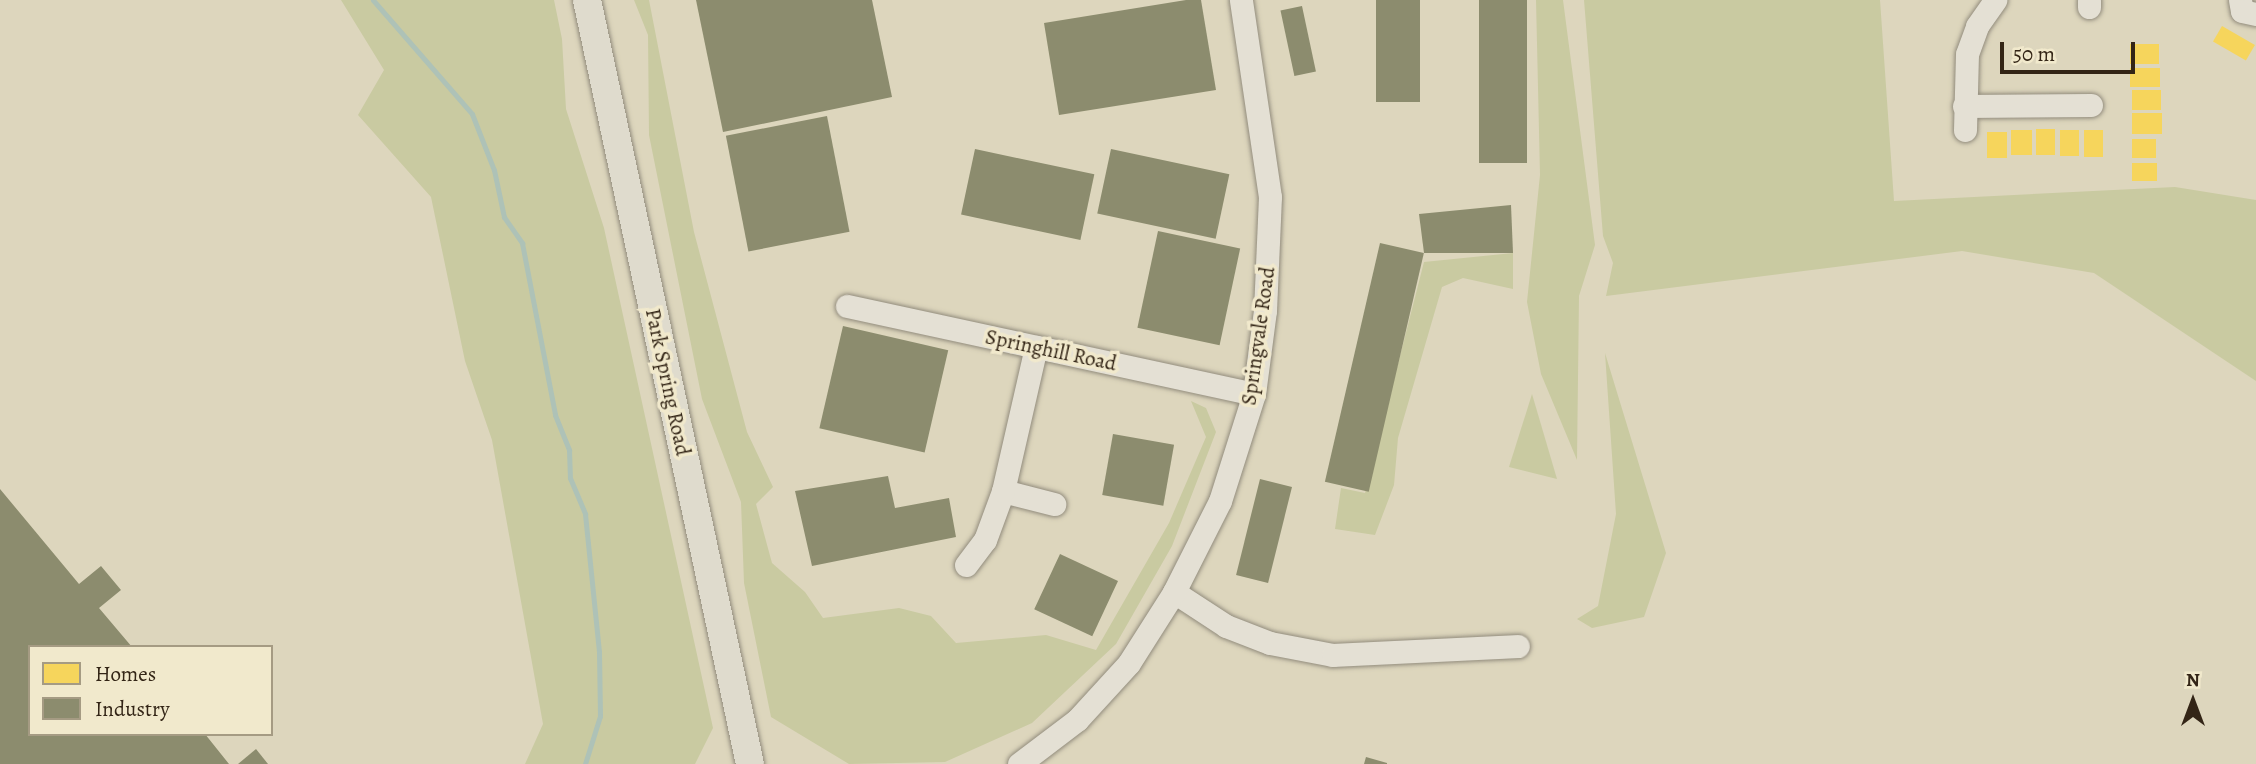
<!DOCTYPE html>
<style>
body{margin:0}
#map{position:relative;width:2256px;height:764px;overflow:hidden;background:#ddd6bd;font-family:Alegreya,serif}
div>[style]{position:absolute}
.green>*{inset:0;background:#c9caa1}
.homes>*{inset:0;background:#f6d55c;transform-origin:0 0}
.industry>*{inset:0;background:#8c8c6e;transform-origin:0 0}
.stream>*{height:5px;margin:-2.5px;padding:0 2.5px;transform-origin:2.5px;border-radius:2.5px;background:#aec2b7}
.roads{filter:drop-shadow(0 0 2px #928c7d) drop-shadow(0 0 2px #928c7d)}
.minor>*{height:23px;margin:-11.5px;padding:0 11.5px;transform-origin:11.5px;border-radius:11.5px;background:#e4e0d4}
.major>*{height:28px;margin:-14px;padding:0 14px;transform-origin:14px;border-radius:14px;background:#dfdbcd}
span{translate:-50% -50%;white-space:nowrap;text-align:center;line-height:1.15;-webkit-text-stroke:7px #f1e9cc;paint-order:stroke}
.street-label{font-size:21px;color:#332516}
.legend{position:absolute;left:28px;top:645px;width:245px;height:91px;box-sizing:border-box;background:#f1e9cc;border:2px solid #a59b83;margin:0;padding:9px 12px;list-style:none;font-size:21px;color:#332516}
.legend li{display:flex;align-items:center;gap:14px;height:35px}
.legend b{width:35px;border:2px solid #a59b83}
.north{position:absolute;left:2158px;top:666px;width:70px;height:70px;-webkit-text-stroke:5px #f1e9cc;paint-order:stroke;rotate:0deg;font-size:19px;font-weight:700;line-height:28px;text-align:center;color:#332516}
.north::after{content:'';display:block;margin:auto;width:24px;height:32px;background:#332516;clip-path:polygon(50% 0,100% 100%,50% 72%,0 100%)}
.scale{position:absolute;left:2000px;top:42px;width:135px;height:32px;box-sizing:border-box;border:4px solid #332516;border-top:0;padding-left:9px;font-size:21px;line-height:24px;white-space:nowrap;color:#332516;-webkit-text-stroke:5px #f1e9cc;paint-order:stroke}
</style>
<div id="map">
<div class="green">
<i style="clip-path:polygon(341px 0,554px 0,562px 39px,566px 109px,604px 228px,713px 728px,695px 764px,525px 764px,543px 724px,492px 440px,465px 361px,431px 197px,358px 115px,384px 70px)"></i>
<i style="clip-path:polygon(634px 0,649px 0,694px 232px,747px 432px,773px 487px,756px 504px,772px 563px,805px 592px,823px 618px,899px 608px,931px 616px,956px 643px,1046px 635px,1096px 650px,1169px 523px,1206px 437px,1191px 401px,1206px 408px,1216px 432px,1172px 546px,1116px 644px,1032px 723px,945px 762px,849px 764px,771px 717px,744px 583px,741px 502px,702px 399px,649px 135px,648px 35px)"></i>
<i style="clip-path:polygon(1536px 0,1563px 0,1595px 245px,1579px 296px,1577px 460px,1541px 374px,1527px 302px,1540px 175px)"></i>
<i style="clip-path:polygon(1584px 0,1880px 0,1894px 201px,2175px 187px,2256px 200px,2256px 381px,2094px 273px,1962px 251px,1606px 296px,1613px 263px,1603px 236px)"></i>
<i style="clip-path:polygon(1513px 253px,1513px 289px,1463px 278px,1442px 287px,1398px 438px,1394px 485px,1375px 535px,1335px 529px,1341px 488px,1365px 493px,1424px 262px)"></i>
<i style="clip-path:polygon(1605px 353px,1666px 553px,1644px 617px,1592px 628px,1577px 619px,1598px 606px,1616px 514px)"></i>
<i style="clip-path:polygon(1532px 394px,1557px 479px,1509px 467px)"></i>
</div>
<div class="homes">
<i style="left:2222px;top:26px;width:38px;height:18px;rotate:30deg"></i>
<i style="left:2130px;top:44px;width:29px;height:20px"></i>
<i style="left:2130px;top:68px;width:30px;height:19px"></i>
<i style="left:2132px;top:90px;width:29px;height:20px"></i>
<i style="left:2132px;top:113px;width:30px;height:21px"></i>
<i style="left:2036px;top:129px;width:19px;height:26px"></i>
<i style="left:2011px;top:130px;width:21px;height:25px"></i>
<i style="left:2060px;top:130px;width:19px;height:26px"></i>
<i style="left:2084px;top:130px;width:19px;height:27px"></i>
<i style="left:1987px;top:132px;width:20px;height:26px"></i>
<i style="left:2132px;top:139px;width:24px;height:19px"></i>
<i style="left:2132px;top:163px;width:25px;height:18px"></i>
</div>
<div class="industry">
<i style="clip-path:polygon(696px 0,872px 0,892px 97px,723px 132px)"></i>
<i style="clip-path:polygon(1186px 0,1201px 0,1216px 90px,1059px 115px,1044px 23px)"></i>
<i style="left:1376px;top:0;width:44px;height:102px"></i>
<i style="left:1479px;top:0;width:48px;height:163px"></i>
<i style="left:1302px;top:6px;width:67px;height:22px;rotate:78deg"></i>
<i style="left:827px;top:116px;width:118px;height:103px;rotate:79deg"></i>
<i style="left:975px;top:149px;width:122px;height:67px;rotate:12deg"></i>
<i style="left:1111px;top:149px;width:121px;height:66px;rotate:12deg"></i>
<i style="clip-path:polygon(1511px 205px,1513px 253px,1424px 253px,1419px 214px)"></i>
<i style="left:1158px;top:231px;width:84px;height:99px;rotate:12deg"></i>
<i style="left:1380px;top:243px;width:45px;height:245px;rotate:13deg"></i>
<i style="left:843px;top:326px;width:108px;height:105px;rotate:13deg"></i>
<i style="left:1113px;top:434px;width:62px;height:62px;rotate:10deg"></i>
<i style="clip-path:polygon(888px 476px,895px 508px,949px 498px,956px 537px,812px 566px,795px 491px)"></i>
<i style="left:1260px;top:479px;width:33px;height:99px;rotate:14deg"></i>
<i style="clip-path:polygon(0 489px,79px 584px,101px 566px,121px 590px,99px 608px,132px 647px,30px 647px,30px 734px,205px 734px,229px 764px,0 764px)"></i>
<i style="left:1060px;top:554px;width:64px;height:61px;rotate:25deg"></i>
<i style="clip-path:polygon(256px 749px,268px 764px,238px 764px)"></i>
<i style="clip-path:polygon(1366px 757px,1387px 763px,1387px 764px,1364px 764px)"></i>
</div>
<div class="stream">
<i style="left:373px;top:0;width:151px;rotate:49deg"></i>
<i style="left:472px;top:114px;width:60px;rotate:68.6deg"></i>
<i style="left:494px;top:170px;width:48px;rotate:78deg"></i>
<i style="left:504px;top:217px;width:32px;rotate:55deg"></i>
<i style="left:522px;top:243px;width:175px;rotate:79.1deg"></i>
<i style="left:555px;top:415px;width:38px;rotate:68deg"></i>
<i style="left:569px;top:450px;width:28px;rotate:88deg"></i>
<i style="left:570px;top:478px;width:39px;rotate:67deg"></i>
<i style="left:585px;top:514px;width:139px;rotate:84.2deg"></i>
<i style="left:599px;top:652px;width:64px;rotate:89.1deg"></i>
<i style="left:600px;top:716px;width:50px;rotate:107.4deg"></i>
</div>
<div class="roads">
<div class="minor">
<i style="left:2089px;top:0;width:7px;rotate:90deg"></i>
<i style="left:2240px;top:0;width:11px;rotate:80deg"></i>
<i style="left:2242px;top:11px;width:14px;rotate:12deg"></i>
<i style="left:1964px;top:106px;width:127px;rotate:-0.5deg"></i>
<i style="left:1965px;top:130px;width:76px;rotate:-88.5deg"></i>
<i style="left:1967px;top:54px;width:30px;rotate:-70deg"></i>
<i style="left:1977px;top:26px;width:32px;rotate:-55deg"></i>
<i style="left:847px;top:306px;width:416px;rotate:12.2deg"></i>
<i style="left:1003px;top:491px;width:53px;rotate:14.3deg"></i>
<i style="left:966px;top:565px;width:31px;rotate:-53deg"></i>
<i style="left:985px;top:540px;width:52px;rotate:-69.8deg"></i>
<i style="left:1003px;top:491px;width:148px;rotate:-77.1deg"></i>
<i style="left:1174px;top:592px;width:62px;rotate:33.2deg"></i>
<i style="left:1226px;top:626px;width:47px;rotate:21.1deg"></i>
<i style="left:1270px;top:643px;width:64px;rotate:10.8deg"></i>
<i style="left:1333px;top:655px;width:185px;rotate:-2.8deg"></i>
<i style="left:1019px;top:764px;width:73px;rotate:-37.2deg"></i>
<i style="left:1077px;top:720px;width:77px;rotate:-47.6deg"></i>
<i style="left:1129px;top:663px;width:84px;rotate:-57.6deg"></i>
<i style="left:1174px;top:592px;width:102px;rotate:-63.2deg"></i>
<i style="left:1220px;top:501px;width:112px;rotate:-72.4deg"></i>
<i style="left:1254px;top:394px;width:84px;rotate:-82.5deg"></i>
<i style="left:1265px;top:311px;width:114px;rotate:-87.5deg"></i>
<i style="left:1270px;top:197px;width:199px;rotate:-98.4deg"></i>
</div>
<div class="major">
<i style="left:587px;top:0;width:781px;rotate:77.96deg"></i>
</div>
</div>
<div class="street-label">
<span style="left:1258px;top:336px;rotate:-82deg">Springvale Road</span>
<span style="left:1051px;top:350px;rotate:12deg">Springhill Road</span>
<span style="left:668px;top:382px;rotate:78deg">Park Spring Road</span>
</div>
<ul class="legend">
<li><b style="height:19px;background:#f6d55c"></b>Homes</li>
<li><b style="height:19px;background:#8c8c6e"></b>Industry</li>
</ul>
<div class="north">N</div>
<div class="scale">50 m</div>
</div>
